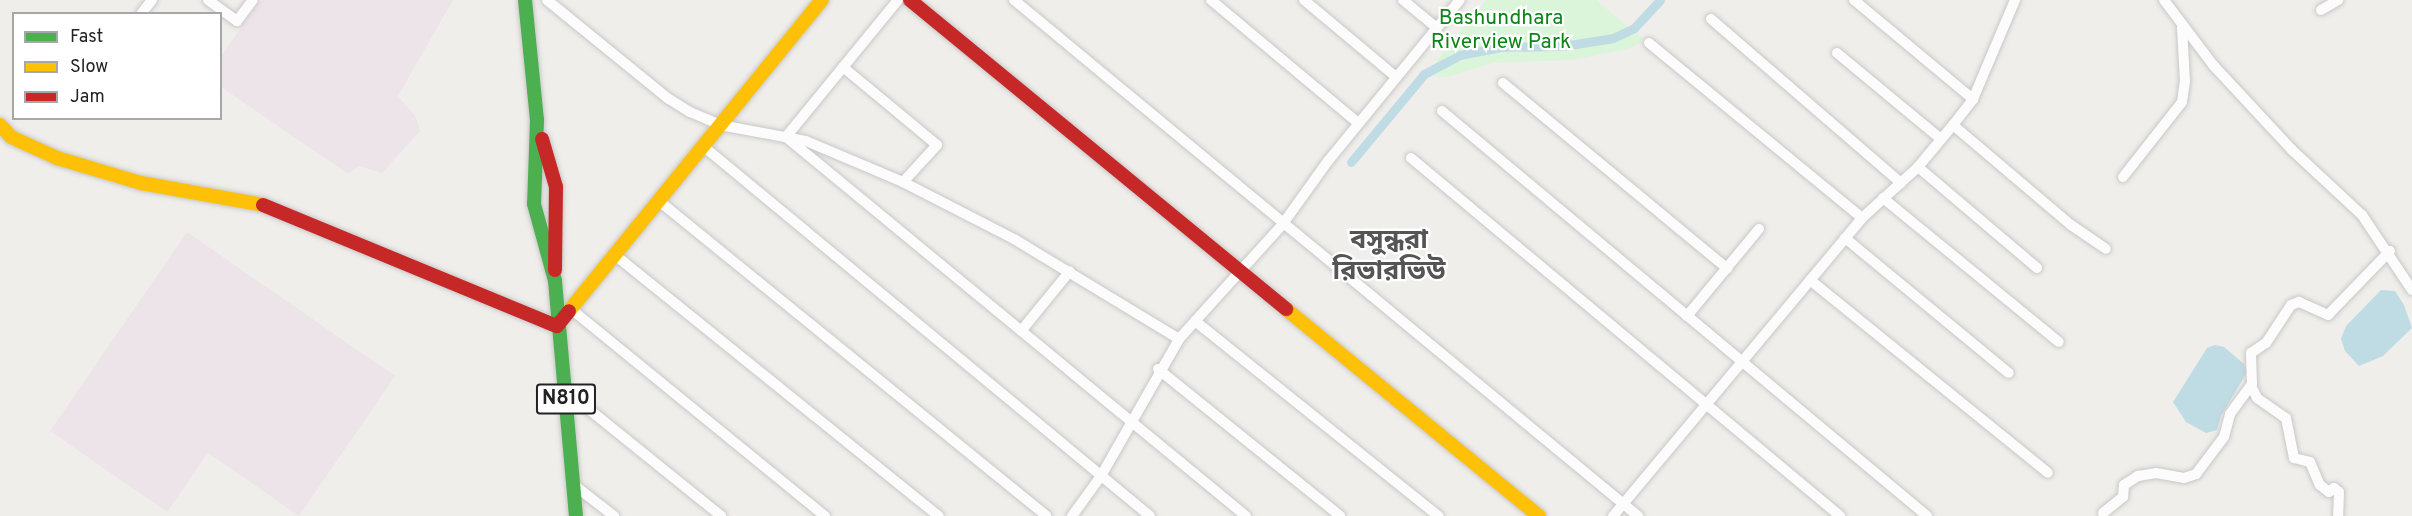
<!DOCTYPE html>
<html>
<head>
<meta charset="utf-8">
<style>
	body { margin:0 }
	#map { position:relative; width:2412px; height:516px; overflow:hidden; background:#f0eeeb; font-family:Overpass,"Noto Sans Bengali",sans-serif }
	div>[style] { position:absolute }
	.industrial>* { inset:0; background:#ede4e9 }
	.park>* { inset:0; background:#daf5da }
	.water>* { inset:0; background:#bfdbe3 }
	.canal>* { height:9px; margin:-4.5px; padding:0 4.5px; transform-origin:4.5px; border-radius:4.5px; background:#bfdbe3 }
	.roads { filter:drop-shadow(0 0 2px #c9c8c7) drop-shadow(0 0 2px #c9c8c7) }
	.street>* { height:10px; margin:-5px; padding:0 5px; transform-origin:5px; border-radius:5px; background:#fdfcfc }
	.fast>* { height:14px; margin:-7px; padding:0 7px; transform-origin:7px; border-radius:7px; background:#4caf50 }
	.slow>* { height:14px; margin:-7px; padding:0 7px; transform-origin:7px; border-radius:7px; background:#ffc107 }
	.jam>* { height:14px; margin:-7px; padding:0 7px; transform-origin:7px; border-radius:7px; background:#c62828 }
	span { translate:-50% -50%; white-space:nowrap; text-align:center; line-height:1.15; -webkit-text-stroke:4.5px #fff; paint-order:stroke }
	.shield-label span { padding:2px 4px; background:#fff; border:2px solid; border-radius:4px; -webkit-text-stroke-width:0 }
	.shield-label { font-size:20px; color:#222; font-weight:700 }
	.park-label { font-size:21px; color:#0c8416 }
	.district-label { font-size:27px; color:#555; font-weight:700 }
	.legend { position:absolute; left:12px; top:12px; width:210px; height:108px; box-sizing:border-box; background:#fff; border:2px solid #a7a7a7; margin:0; padding:8px 10px; list-style:none; font-size:18px; color:#222 }
	.legend li { display:flex; align-items:center; gap:12px; height:30px }
	.legend b { width:30px; border:2px solid #a7a7a7 }
</style>
</head>
<body>
<div id="map">
	<div class="industrial">
		<i style="clip-path:polygon(261px 0,453px 0,398px 96px,416px 117px,420px 131px,382px 173px,360px 166px,348px 174px,221px 87px,221px 56px)"></i>
		<i style="clip-path:polygon(187px 232px,395px 376px,299px 516px,208px 453px,167px 512px,50px 431px)"></i>
	</div>
	<div class="park">
		<i style="clip-path:polygon(1486px 0,1596px 0,1644px 40px,1631px 48px,1573px 60px,1494px 63px,1443px 78px,1435px 75px,1433px 69px,1437px 60px)"></i>
	</div>
	<div class="water">
		<i style="clip-path:polygon(2381px 290px,2395px 291px,2404px 305px,2412px 328px,2383px 356px,2359px 366px,2345px 351px,2341px 339px,2346px 326px)"></i>
		<i style="clip-path:polygon(2215px 345px,2224px 347px,2244px 364px,2247px 372px,2221px 416px,2217px 430px,2206px 433px,2186px 422px,2173px 402px,2207px 348px)"></i>
	</div>
	<div class="canal">
		<i style="left:1351px;top:162px;width:114px;rotate:-50.3deg"></i>
		<i style="left:1424px;top:74px;width:41px;rotate:-27.8deg"></i>
		<i style="left:1460px;top:55px;width:41px;rotate:-11.3deg"></i>
		<i style="left:1500px;top:47px;width:63px;rotate:-0.9deg"></i>
		<i style="left:1563px;top:46px;width:51px;rotate:-9.1deg"></i>
		<i style="left:1613px;top:38px;width:23px;rotate:-25deg"></i>
		<i style="left:1634px;top:28px;width:38px;rotate:-47deg"></i>
	</div>
	<div class="roads">
		<div class="street">
			<i style="left:208px;top:0;width:36px;rotate:36deg"></i>
			<i style="left:237px;top:21px;width:26px;rotate:-53deg"></i>
			<i style="left:547px;top:0;width:157px;rotate:39.1deg"></i>
			<i style="left:669px;top:99px;width:25px;rotate:32deg"></i>
			<i style="left:690px;top:112px;width:33px;rotate:23deg"></i>
			<i style="left:720px;top:125px;width:87px;rotate:10.5deg"></i>
			<i style="left:806px;top:141px;width:105px;rotate:22.9deg"></i>
			<i style="left:903px;top:182px;width:125px;rotate:27.2deg"></i>
			<i style="left:1014px;top:239px;width:193px;rotate:31.2deg"></i>
			<i style="left:898px;top:0;width:177px;rotate:129.3deg"></i>
			<i style="left:786px;top:137px;width:596px;rotate:39.49deg"></i>
			<i style="left:1014px;top:0;width:810px;rotate:39.59deg"></i>
			<i style="left:1211px;top:0;width:192px;rotate:39.9deg"></i>
			<i style="left:1304px;top:0;width:120px;rotate:39.9deg"></i>
			<i style="left:1403px;top:0;width:44px;rotate:39.5deg"></i>
			<i style="left:1854px;top:0;width:155px;rotate:39.8deg"></i>
			<i style="left:2164px;top:0;width:83px;rotate:52.9deg"></i>
			<i style="left:2214px;top:66px;width:115px;rotate:47.1deg"></i>
			<i style="left:2292px;top:150px;width:96px;rotate:42.9deg"></i>
			<i style="left:2362px;top:215px;width:90px;rotate:56.3deg"></i>
			<i style="left:2321px;top:10px;width:20px;rotate:-30deg"></i>
			<i style="left:141px;top:14px;width:18px;rotate:-52deg"></i>
			<i style="left:1711px;top:19px;width:251px;rotate:40.8deg"></i>
			<i style="left:1649px;top:43px;width:276px;rotate:39.4deg"></i>
			<i style="left:1837px;top:53px;width:135px;rotate:39.6deg"></i>
			<i style="left:843px;top:67px;width:122px;rotate:39.7deg"></i>
			<i style="left:937px;top:145px;width:50px;rotate:132.6deg"></i>
			<i style="left:1503px;top:83px;width:291px;rotate:39.6deg"></i>
			<i style="left:1442px;top:111px;width:632px;rotate:39.86deg"></i>
			<i style="left:1953px;top:125px;width:155px;rotate:40.3deg"></i>
			<i style="left:2071px;top:225px;width:42px;rotate:34.4deg"></i>
			<i style="left:703px;top:146px;width:580px;rotate:39.62deg"></i>
			<i style="left:1411px;top:158px;width:559px;rotate:39.84deg"></i>
			<i style="left:1918px;top:167px;width:156px;rotate:40.3deg"></i>
			<i style="left:2123px;top:177px;width:95px;rotate:-51.8deg"></i>
			<i style="left:2182px;top:102px;width:21px;rotate:-82deg"></i>
			<i style="left:2185px;top:81px;width:54px;rotate:-93.2deg"></i>
			<i style="left:1883px;top:198px;width:227px;rotate:39.3deg"></i>
			<i style="left:659px;top:201px;width:499px;rotate:39.1deg"></i>
			<i style="left:1845px;top:238px;width:212px;rotate:39.5deg"></i>
			<i style="left:615px;top:255px;width:416px;rotate:38.9deg"></i>
			<i style="left:1810px;top:280px;width:306px;rotate:39deg"></i>
			<i style="left:571px;top:309px;width:328px;rotate:39.2deg"></i>
			<i style="left:1687px;top:316px;width:113px;rotate:-50.4deg"></i>
			<i style="left:1195px;top:321px;width:312px;rotate:38.7deg"></i>
			<i style="left:1021px;top:331px;width:77px;rotate:-50.8deg"></i>
			<i style="left:1158px;top:369px;width:234px;rotate:38.9deg"></i>
			<i style="left:2251px;top:386px;width:13px;rotate:63deg"></i>
			<i style="left:2257px;top:398px;width:35px;rotate:35deg"></i>
			<i style="left:2286px;top:418px;width:41px;rotate:78.7deg"></i>
			<i style="left:2294px;top:458px;width:16px;rotate:14deg"></i>
			<i style="left:2310px;top:462px;width:25px;rotate:67deg"></i>
			<i style="left:2320px;top:485px;width:11px;rotate:38deg"></i>
			<i style="left:2329px;top:492px;width:6px;rotate:-39deg"></i>
			<i style="left:2334px;top:488px;width:6px;rotate:39deg"></i>
			<i style="left:2339px;top:492px;width:24px;rotate:92deg"></i>
			<i style="left:565px;top:390px;width:201px;rotate:38.9deg"></i>
			<i style="left:574px;top:485px;width:51px;rotate:37.8deg"></i>
			<i style="left:2103px;top:513px;width:26px;rotate:-39deg"></i>
			<i style="left:2123px;top:497px;width:12px;rotate:-85deg"></i>
			<i style="left:2124px;top:485px;width:17px;rotate:-33deg"></i>
			<i style="left:2138px;top:476px;width:18px;rotate:-9deg"></i>
			<i style="left:2156px;top:473px;width:28px;rotate:10deg"></i>
			<i style="left:2184px;top:478px;width:13px;rotate:-18deg"></i>
			<i style="left:2196px;top:474px;width:46px;rotate:-52.9deg"></i>
			<i style="left:2224px;top:437px;width:24px;rotate:-75deg"></i>
			<i style="left:2230px;top:414px;width:37px;rotate:-54deg"></i>
			<i style="left:2252px;top:384px;width:31px;rotate:-92deg"></i>
			<i style="left:2251px;top:353px;width:18px;rotate:-34deg"></i>
			<i style="left:2266px;top:343px;width:45px;rotate:-56.7deg"></i>
			<i style="left:2291px;top:305px;width:9px;rotate:-21deg"></i>
			<i style="left:2299px;top:302px;width:32px;rotate:24deg"></i>
			<i style="left:2328px;top:315px;width:89px;rotate:-45.9deg"></i>
			<i style="left:1072px;top:516px;width:49px;rotate:-54.1deg"></i>
			<i style="left:1101px;top:476px;width:158px;rotate:-60.3deg"></i>
			<i style="left:1179px;top:339px;width:154px;rotate:-47.9deg"></i>
			<i style="left:1282px;top:225px;width:79px;rotate:-54.3deg"></i>
			<i style="left:1328px;top:161px;width:208px;rotate:-50.7deg"></i>
			<i style="left:1613px;top:516px;width:388px;rotate:-50.1deg"></i>
			<i style="left:1862px;top:218px;width:76px;rotate:-42.3deg"></i>
			<i style="left:1918px;top:167px;width:55px;rotate:-50.2deg"></i>
			<i style="left:1953px;top:125px;width:33px;rotate:-52deg"></i>
			<i style="left:1973px;top:99px;width:108px;rotate:-67deg"></i>
		</div>
		<div class="fast">
			<i style="left:525px;top:0;width:121px;rotate:84.3deg"></i>
			<i style="left:537px;top:120px;width:84px;rotate:92deg"></i>
			<i style="left:534px;top:204px;width:80px;rotate:74.7deg"></i>
			<i style="left:555px;top:281px;width:236px;rotate:84.9deg"></i>
		</div>
		<div class="slow">
			<i style="left:0;top:125px;width:16px;rotate:47deg"></i>
			<i style="left:11px;top:137px;width:51px;rotate:24.5deg"></i>
			<i style="left:57px;top:158px;width:88px;rotate:16.6deg"></i>
			<i style="left:141px;top:183px;width:124px;rotate:10.2deg"></i>
			<i style="left:1286px;top:309px;width:327px;rotate:39.3deg"></i>
			<i style="left:569px;top:311px;width:401px;rotate:-50.9deg"></i>
		</div>
		<div class="jam">
			<i style="left:910px;top:0;width:487px;rotate:39.4deg"></i>
			<i style="left:542px;top:139px;width:50px;rotate:73.7deg"></i>
			<i style="left:556px;top:187px;width:83px;rotate:90.7deg"></i>
			<i style="left:263px;top:205px;width:318px;rotate:22.4deg"></i>
			<i style="left:557px;top:326px;width:19px;rotate:-51deg"></i>
		</div>
	</div>
	<div class="shield-label">
		<span style="left:566px;top:399px">N810</span>
	</div>
	<div class="park-label">
		<span style="left:1501px;top:31px">Bashundhara<br>Riverview Park</span>
	</div>
	<div class="district-label">
		<span style="left:1389px;top:257px">বসুন্ধরা<br>রিভারভিউ</span>
	</div>
	<ul class="legend">
	<li><b style="height:8px;background:#4caf50"></b>Fast</li>
	<li><b style="height:8px;background:#ffc107"></b>Slow</li>
	<li><b style="height:8px;background:#c62828"></b>Jam</li>
	</ul>
</div>
</body>
</html>
